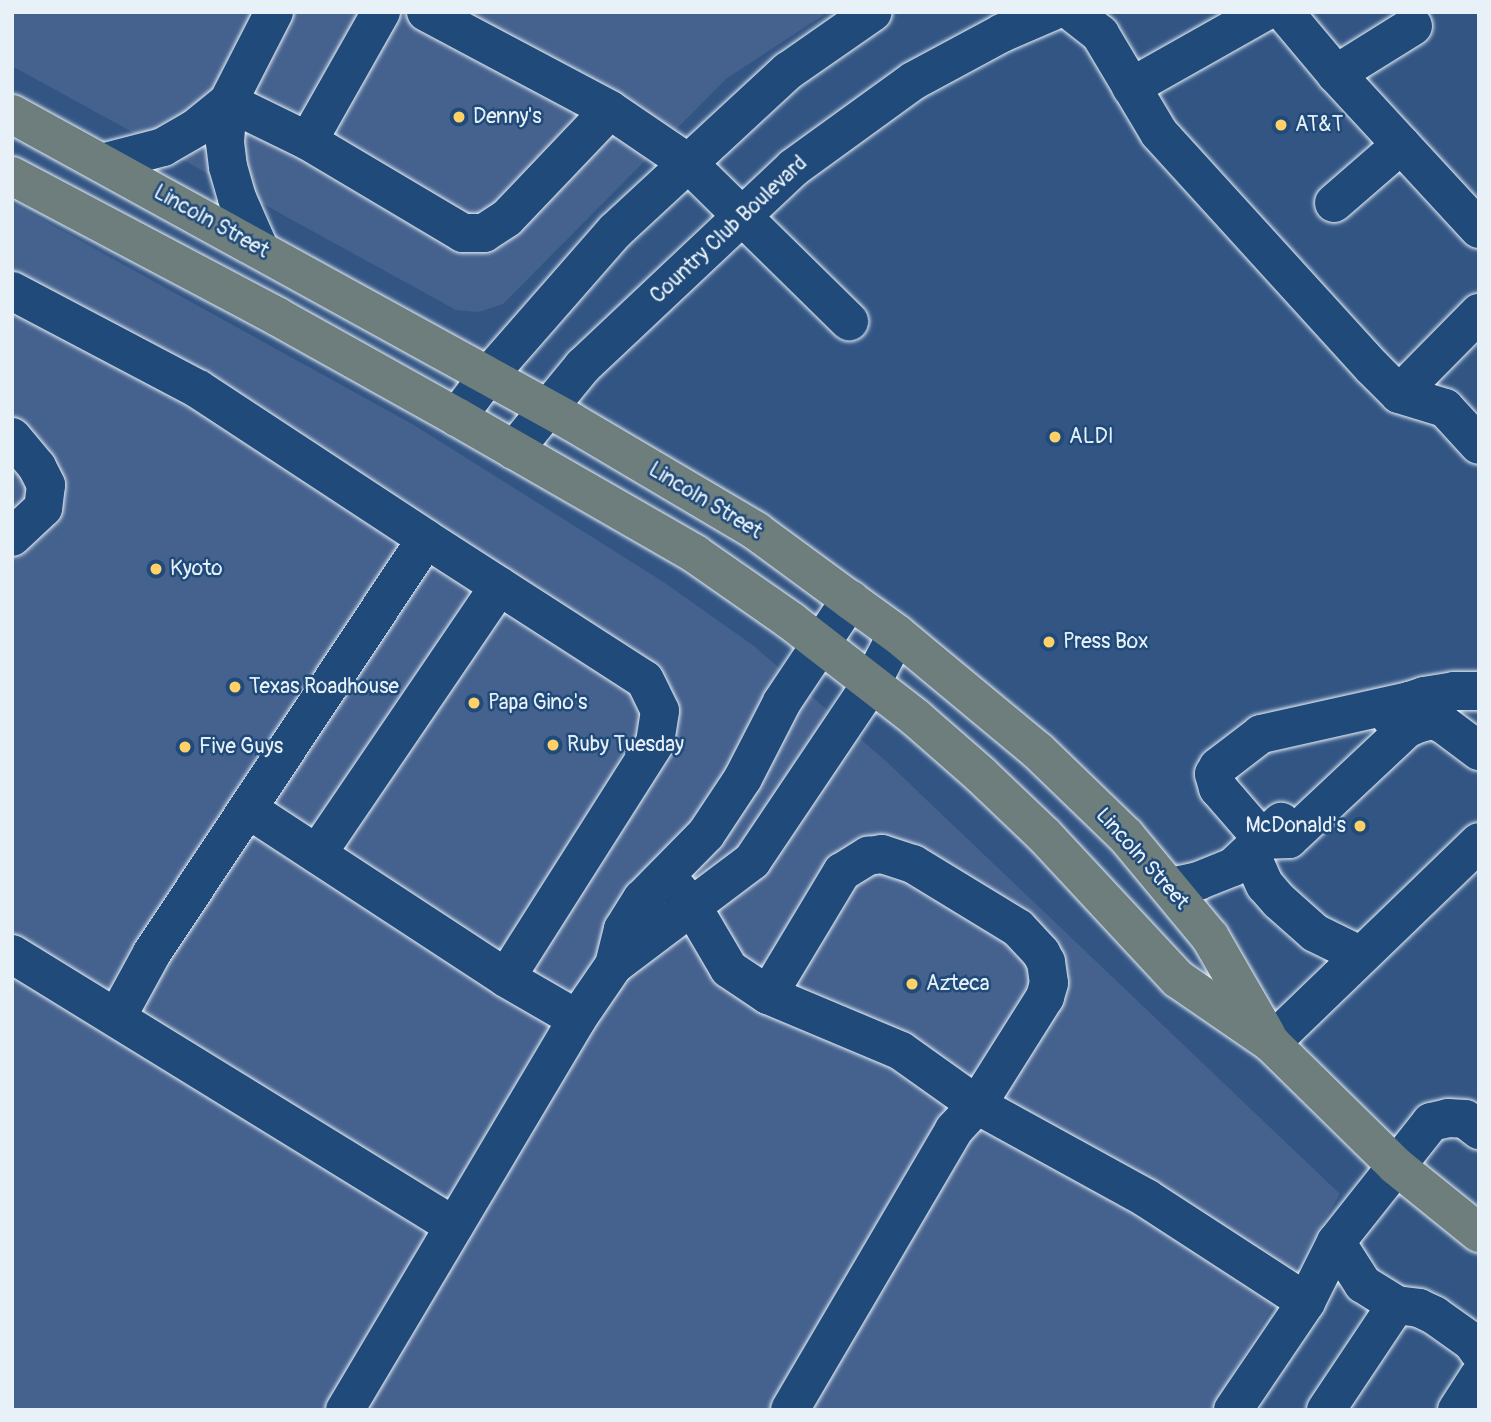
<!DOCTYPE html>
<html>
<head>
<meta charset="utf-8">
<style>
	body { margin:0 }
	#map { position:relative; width:1491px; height:1422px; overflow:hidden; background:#335584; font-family:Pangolin,sans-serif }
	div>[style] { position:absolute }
	.built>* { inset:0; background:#45618e }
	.roads { filter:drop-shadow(0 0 2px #e8f1f8) drop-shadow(0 0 2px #e8f1f8) }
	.minor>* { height:38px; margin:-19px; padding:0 19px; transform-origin:19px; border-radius:19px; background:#1f4a7a }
	.major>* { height:38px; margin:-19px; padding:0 19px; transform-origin:19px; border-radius:19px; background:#6d7e7c }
	.dots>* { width:19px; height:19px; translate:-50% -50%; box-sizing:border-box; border:4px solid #1f4a7a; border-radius:50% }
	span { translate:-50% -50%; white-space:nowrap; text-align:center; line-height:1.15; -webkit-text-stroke:5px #1f4a7a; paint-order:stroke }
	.poi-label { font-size:21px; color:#e8f1f8 }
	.left { translate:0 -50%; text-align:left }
	.right { translate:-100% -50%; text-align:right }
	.street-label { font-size:21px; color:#e8f1f8 }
	.frame { position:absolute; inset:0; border:14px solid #e8f1f8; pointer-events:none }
</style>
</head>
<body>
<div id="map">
	<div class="built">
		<i style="clip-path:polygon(12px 12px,828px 12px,726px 79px,503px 304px,479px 312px,456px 310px,12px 66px)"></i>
		<i style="clip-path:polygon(12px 203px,414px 425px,662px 581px,754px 646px,888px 763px,1340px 1194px,1211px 1410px,12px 1410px)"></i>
	</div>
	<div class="roads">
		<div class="minor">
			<i style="left:381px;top:12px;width:148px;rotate:119.5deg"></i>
			<i style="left:308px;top:141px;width:180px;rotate:30.7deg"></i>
			<i style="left:463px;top:233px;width:21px"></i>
			<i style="left:484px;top:233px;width:27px;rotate:-33deg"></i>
			<i style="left:507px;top:218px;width:149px;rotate:-46.4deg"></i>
			<i style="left:426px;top:12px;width:208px;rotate:28deg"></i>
			<i style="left:610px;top:110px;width:94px;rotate:34.2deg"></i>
			<i style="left:688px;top:163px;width:226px;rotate:44.5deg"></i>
			<i style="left:1072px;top:12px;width:36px;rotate:38deg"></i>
			<i style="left:1100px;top:34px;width:115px;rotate:59.2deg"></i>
			<i style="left:1159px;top:133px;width:316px;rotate:47.7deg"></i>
			<i style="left:1372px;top:367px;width:38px;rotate:45deg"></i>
			<i style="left:1399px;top:394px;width:48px;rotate:16.9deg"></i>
			<i style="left:1445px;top:408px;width:50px;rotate:47.4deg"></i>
			<i style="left:1284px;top:12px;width:81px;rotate:50deg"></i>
			<i style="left:1413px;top:26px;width:91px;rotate:148.1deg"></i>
			<i style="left:1336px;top:74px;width:211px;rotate:47.3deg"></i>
			<i style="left:1131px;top:87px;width:153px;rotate:-29.4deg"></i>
			<i style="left:228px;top:102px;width:89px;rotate:26deg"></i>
			<i style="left:102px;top:163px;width:63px;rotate:-14.7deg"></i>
			<i style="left:163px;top:147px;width:39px;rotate:-30deg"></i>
			<i style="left:197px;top:127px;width:40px;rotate:-39deg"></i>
			<i style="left:1334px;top:203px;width:89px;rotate:-40.9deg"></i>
			<i style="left:259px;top:248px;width:55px;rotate:-113.7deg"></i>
			<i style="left:237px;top:198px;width:32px;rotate:-106deg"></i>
			<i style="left:228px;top:167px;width:25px;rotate:-97deg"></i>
			<i style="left:225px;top:142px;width:40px;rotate:-85.7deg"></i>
			<i style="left:228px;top:102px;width:101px;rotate:-62.9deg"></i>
			<i style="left:12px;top:291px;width:210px;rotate:27.8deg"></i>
			<i style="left:198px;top:389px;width:273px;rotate:33.3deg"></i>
			<i style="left:1399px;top:394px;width:114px;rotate:-45.4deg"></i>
			<i style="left:457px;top:417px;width:51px;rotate:-52.9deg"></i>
			<i style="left:488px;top:376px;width:193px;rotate:-48.8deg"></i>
			<i style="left:615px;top:231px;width:236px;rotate:-42.8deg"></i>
			<i style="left:788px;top:71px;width:103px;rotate:-34.8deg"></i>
			<i style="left:12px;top:437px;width:39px;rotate:50deg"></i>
			<i style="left:37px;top:467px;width:20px;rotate:63deg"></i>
			<i style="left:46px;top:485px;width:23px;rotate:97deg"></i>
			<i style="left:43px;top:508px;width:42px;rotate:136.9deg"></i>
			<i style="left:514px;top:450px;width:109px;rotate:-50.6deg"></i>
			<i style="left:583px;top:366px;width:289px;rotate:-43.3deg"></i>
			<i style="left:793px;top:168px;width:148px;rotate:-35.9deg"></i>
			<i style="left:913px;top:81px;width:101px;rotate:-28.3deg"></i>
			<i style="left:1002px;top:33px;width:53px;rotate:-23.2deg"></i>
			<i style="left:1409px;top:701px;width:152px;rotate:167.4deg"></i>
			<i style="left:1261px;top:734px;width:54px;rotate:142.5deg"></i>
			<i style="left:1218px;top:767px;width:8px;rotate:120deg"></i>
			<i style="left:1214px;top:774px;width:15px;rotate:74deg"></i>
			<i style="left:1218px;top:788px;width:69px;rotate:49.1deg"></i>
			<i style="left:1263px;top:840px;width:26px;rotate:-2deg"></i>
			<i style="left:1289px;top:839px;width:161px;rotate:-43.2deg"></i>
			<i style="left:1406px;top:729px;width:12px;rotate:-24deg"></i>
			<i style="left:1417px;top:724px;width:16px;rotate:-15deg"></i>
			<i style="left:1432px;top:720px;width:12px;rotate:20deg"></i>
			<i style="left:1443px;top:724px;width:45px;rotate:36.9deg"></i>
			<i style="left:1391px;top:718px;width:25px;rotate:-43deg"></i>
			<i style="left:1409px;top:701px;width:16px;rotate:-18deg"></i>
			<i style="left:1424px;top:696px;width:30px;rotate:-9deg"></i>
			<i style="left:1454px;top:691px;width:25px"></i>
			<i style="left:248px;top:809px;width:308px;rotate:33.2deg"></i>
			<i style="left:1250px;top:852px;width:36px;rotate:66deg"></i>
			<i style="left:1265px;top:885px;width:21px;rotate:49deg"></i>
			<i style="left:1279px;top:901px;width:48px;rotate:41.6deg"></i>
			<i style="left:1315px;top:933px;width:50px;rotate:26.1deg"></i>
			<i style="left:317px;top:854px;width:324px;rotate:-55.8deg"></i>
			<i style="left:666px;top:876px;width:40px;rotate:49deg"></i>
			<i style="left:692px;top:906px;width:73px;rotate:59.6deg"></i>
			<i style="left:729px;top:969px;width:47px;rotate:33.7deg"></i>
			<i style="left:768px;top:995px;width:144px;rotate:22.8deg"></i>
			<i style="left:901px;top:1051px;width:93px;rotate:35.4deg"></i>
			<i style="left:977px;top:1105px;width:193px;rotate:28.8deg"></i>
			<i style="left:1146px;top:1198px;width:191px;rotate:33deg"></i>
			<i style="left:1306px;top:1302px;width:67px;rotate:-63.4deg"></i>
			<i style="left:1336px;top:1242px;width:153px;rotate:-51.6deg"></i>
			<i style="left:1431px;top:1122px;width:17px;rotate:-13deg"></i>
			<i style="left:1448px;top:1118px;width:17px;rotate:3deg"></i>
			<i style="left:1465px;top:1119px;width:18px;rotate:38deg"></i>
			<i style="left:1170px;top:887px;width:29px;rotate:-12deg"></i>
			<i style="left:1198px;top:881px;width:38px;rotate:-22deg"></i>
			<i style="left:1233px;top:867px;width:66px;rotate:-43.2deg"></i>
			<i style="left:12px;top:954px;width:519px;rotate:31.61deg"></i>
			<i style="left:614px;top:965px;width:37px;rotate:-76deg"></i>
			<i style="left:623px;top:929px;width:36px;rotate:-58deg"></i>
			<i style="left:642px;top:899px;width:91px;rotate:-45.4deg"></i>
			<i style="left:706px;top:834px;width:67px;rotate:-56.5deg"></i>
			<i style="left:743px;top:778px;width:85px;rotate:-62.8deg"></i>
			<i style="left:782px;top:702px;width:123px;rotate:-56.3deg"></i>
			<i style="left:768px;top:995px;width:144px;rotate:-59deg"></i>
			<i style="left:842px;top:872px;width:31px;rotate:-32deg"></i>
			<i style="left:868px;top:856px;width:14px;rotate:-8deg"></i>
			<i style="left:882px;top:854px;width:33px;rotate:18deg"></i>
			<i style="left:913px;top:864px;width:123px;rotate:31.4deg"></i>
			<i style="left:1018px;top:928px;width:34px;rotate:47deg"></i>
			<i style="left:1041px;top:953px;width:10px;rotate:61deg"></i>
			<i style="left:1046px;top:962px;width:21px;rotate:82deg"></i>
			<i style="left:1049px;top:983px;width:15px;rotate:106deg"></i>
			<i style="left:1045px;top:997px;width:128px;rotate:122.2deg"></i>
			<i style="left:977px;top:1105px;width:34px;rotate:133deg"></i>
			<i style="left:954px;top:1130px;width:324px;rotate:120.4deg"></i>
			<i style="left:117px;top:1017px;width:73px;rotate:-61.3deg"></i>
			<i style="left:152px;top:953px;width:496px;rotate:-56.5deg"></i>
			<i style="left:426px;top:539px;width:260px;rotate:32.8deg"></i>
			<i style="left:645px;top:680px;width:34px;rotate:64deg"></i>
			<i style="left:660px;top:711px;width:32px;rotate:99deg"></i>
			<i style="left:655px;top:743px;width:278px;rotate:122.4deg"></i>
			<i style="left:506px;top:978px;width:82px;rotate:30deg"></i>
			<i style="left:1271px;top:1043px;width:289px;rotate:-44deg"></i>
			<i style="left:1336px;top:1242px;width:50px;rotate:57.3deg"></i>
			<i style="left:1363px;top:1284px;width:39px;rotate:32deg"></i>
			<i style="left:1396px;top:1305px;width:23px;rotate:7deg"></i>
			<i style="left:1419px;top:1308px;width:17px;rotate:25deg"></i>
			<i style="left:1434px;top:1315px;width:47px;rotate:35.4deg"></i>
			<i style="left:1472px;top:1342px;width:12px;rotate:55deg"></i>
			<i style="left:345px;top:1410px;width:455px;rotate:-59.3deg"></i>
			<i style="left:577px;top:1019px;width:65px;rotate:-55.6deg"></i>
			<i style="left:614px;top:965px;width:173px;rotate:-37deg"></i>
			<i style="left:752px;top:861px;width:213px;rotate:-56.1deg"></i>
			<i style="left:871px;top:684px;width:56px;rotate:-62.5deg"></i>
			<i style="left:1233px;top:1410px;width:130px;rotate:-55.9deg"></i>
			<i style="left:1326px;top:1410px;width:126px;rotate:-56.3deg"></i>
			<i style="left:1457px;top:1410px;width:40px;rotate:-57.1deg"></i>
		</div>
		<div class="major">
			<i style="left:12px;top:114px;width:639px;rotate:28.81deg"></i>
			<i style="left:572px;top:422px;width:214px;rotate:30.6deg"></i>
			<i style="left:756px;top:531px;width:117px;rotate:36.3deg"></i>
			<i style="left:850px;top:600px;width:58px;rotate:35.9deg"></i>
			<i style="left:897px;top:634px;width:183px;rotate:39.7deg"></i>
			<i style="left:1038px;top:751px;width:122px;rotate:44deg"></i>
			<i style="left:1126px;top:836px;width:131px;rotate:50.3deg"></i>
			<i style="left:1210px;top:937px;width:112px;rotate:60deg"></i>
			<i style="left:12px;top:176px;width:301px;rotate:27.9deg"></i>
			<i style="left:278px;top:317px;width:205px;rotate:29.2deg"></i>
			<i style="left:457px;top:417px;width:275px;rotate:29.9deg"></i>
			<i style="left:695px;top:554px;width:117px;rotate:34.9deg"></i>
			<i style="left:791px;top:621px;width:158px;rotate:37.8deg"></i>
			<i style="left:916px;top:718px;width:86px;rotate:41.2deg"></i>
			<i style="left:981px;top:775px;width:88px;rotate:43.6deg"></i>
			<i style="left:1045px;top:836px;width:195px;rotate:47.1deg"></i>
			<i style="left:1178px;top:979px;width:113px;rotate:34.5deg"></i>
			<i style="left:1271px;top:1043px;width:175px;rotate:44.5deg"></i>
			<i style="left:1396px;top:1166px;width:107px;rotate:38.9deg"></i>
		</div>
	</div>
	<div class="dots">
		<i style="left:459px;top:117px;background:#ffd166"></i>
		<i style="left:1281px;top:125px;background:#ffd166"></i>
		<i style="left:1055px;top:437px;background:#ffd166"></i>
		<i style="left:156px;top:569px;background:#ffd166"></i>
		<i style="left:1049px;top:642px;background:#ffd166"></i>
		<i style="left:235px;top:687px;background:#ffd166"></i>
		<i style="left:474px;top:703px;background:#ffd166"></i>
		<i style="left:553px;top:745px;background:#ffd166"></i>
		<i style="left:185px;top:747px;background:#ffd166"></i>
		<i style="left:1360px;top:826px;background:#ffd166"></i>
		<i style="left:912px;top:984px;background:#ffd166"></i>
	</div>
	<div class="poi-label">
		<span class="left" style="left:473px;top:117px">Denny's</span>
		<span class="left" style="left:1295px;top:125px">AT&amp;T</span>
		<span class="left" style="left:1069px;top:437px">ALDI</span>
		<span class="left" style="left:170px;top:569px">Kyoto</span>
		<span class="left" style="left:1063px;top:642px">Press Box</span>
		<span class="left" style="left:249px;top:687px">Texas Roadhouse</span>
		<span class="left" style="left:488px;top:703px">Papa Gino's</span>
		<span class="left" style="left:567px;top:745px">Ruby Tuesday</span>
		<span class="left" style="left:199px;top:747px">Five Guys</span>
		<span class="right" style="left:1346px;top:826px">McDonald's</span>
		<span class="left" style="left:926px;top:984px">Azteca</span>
	</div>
	<div class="street-label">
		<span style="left:211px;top:222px;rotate:29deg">Lincoln Street</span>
		<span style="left:729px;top:230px;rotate:-43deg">Country Club Boulevard</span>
		<span style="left:705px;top:501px;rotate:31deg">Lincoln Street</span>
		<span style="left:1142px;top:859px;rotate:48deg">Lincoln Street</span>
	</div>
	<div class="frame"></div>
</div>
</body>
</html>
